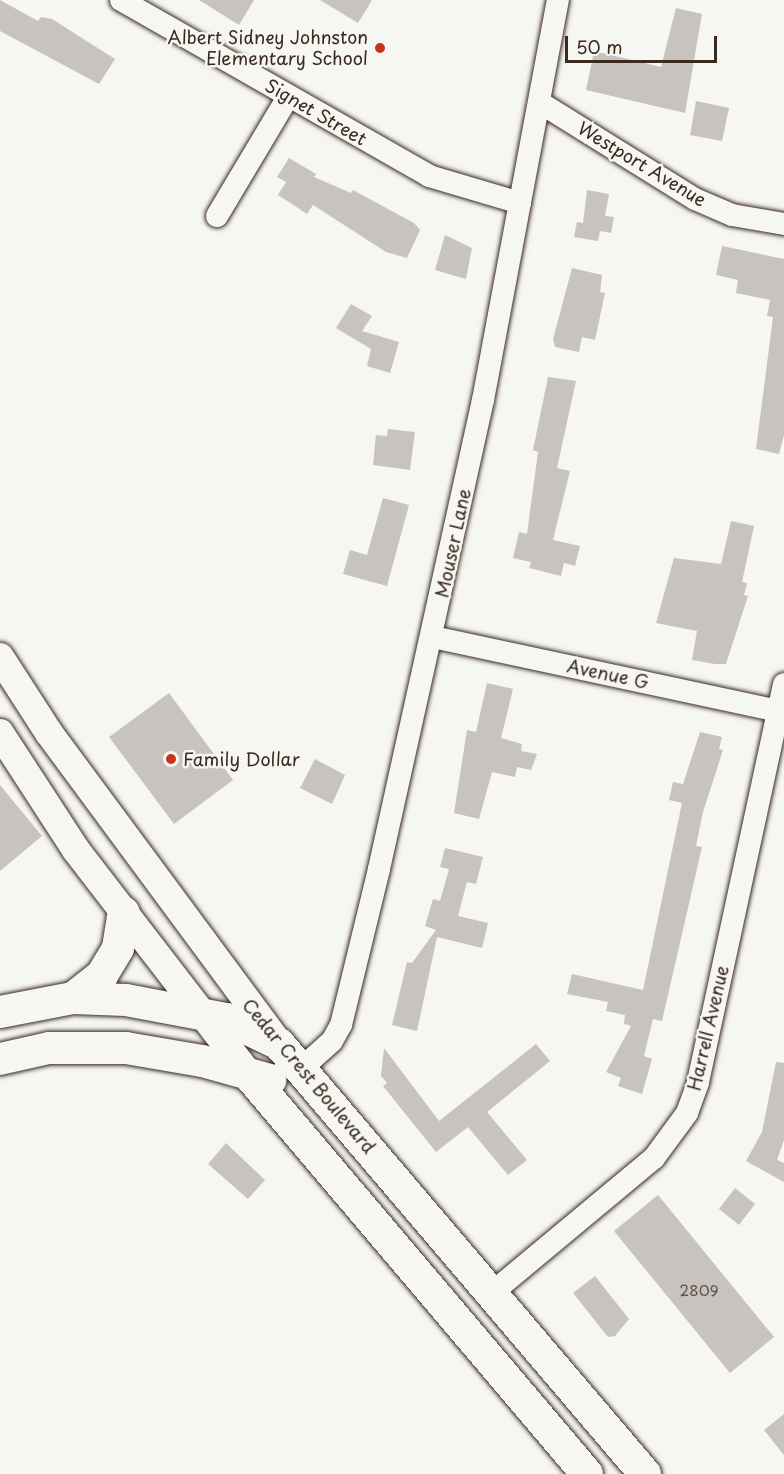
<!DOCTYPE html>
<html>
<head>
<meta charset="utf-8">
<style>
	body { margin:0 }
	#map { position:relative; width:784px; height:1474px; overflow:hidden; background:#f6f6f2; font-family:"Playpen Sans",sans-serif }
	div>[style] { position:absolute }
	.building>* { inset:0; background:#c8c3be }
	.roads { filter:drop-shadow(0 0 2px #3b2a1e) drop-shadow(0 0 2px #3b2a1e) }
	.minor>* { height:22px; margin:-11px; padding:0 11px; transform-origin:11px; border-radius:11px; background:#f6f6f2 }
	.tertiary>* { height:28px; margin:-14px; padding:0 14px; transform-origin:14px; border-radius:14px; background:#f6f6f2 }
	.secondary>* { height:32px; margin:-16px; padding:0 16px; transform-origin:16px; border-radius:16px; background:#f6f6f2 }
	.dots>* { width:16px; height:16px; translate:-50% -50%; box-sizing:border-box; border:3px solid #f6f6f2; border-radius:50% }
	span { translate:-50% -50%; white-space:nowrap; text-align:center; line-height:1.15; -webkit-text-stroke:5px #f6f6f2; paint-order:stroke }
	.number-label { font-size:15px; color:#5e5046 }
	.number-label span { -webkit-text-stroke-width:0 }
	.poi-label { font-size:18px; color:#3b2a1e }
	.right { translate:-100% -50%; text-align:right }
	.left { translate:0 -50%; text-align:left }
	.street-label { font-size:18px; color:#3b2a1e }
	.scale { position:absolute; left:565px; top:36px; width:152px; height:27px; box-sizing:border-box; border:3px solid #3b2a1e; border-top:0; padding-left:8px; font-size:18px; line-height:21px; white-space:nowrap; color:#3b2a1e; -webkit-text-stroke:4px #f6f6f2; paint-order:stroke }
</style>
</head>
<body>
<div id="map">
	<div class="building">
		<i style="clip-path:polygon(0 0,38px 21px,41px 17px,52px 19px,115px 59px,99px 84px,0 31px)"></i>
		<i style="clip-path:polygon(199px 0,254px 0,239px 25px)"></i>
		<i style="clip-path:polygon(320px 0,372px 0,358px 23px)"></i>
		<i style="clip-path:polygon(676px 8px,702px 14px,685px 113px,586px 90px,594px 51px,661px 67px)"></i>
		<i style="clip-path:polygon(696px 101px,729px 108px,722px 141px,690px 135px)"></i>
		<i style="clip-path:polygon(289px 158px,316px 174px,314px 177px,351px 193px,353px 190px,414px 223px,420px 230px,407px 258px,386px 252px,313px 205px,307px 214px,278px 195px,286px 182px,277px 177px)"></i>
		<i style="clip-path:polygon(587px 190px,609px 194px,605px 216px,614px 217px,611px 233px,600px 231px,598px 241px,574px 237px,577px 222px,583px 223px)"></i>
		<i style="clip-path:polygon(445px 235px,472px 248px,466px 279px,435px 270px)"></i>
		<i style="clip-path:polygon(722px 246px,784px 259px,784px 435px,779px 454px,756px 449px,773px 317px,767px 316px,770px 300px,736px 293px,738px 280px,716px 275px)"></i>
		<i style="clip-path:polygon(572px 268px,602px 275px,600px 292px,605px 293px,595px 340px,582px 337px,579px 352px,555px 347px,553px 339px)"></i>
		<i style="clip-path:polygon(351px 304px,372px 316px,362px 331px,399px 342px,390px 373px,367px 366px,371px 349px,336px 328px)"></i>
		<i style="clip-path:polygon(548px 377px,576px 381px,557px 468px,570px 471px,553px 540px,580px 546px,575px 566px,564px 563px,561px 576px,529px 568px,531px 562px,513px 558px,519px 532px,527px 534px,538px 452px,533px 450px)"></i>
		<i style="clip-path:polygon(388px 429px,415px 432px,410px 470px,373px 465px,376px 435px,387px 436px)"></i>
		<i style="clip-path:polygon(383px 498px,409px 505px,387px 586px,343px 574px,350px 550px,367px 555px)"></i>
		<i style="clip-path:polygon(731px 521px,754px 526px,742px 582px,747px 583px,744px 595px,748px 596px,726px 664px,715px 664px,692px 660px,697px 631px,656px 623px,674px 558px,721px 564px)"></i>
		<i style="clip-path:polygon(487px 683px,513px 689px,501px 738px,522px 744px,521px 751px,537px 754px,531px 770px,517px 767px,515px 777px,492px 772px,479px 819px,454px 813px,467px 730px,476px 732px)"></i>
		<i style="clip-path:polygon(169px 693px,233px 780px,174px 824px,109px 737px)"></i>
		<i style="clip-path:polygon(700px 732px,722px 737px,719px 749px,723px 750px,703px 812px,696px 846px,702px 847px,662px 1021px,653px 1019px,644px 1056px,652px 1059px,642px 1094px,618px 1086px,621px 1078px,606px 1072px,631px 1026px,624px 1024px,625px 1015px,606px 1011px,608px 1002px,567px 994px,572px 974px,643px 990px,682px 803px,669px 800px,673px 782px,683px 784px)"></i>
		<i style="clip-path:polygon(315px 759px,345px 775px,332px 804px,300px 788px)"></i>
		<i style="clip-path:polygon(0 785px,42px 836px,0 871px)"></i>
		<i style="clip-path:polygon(445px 848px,483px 857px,476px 884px,467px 882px,458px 916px,488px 923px,482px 948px,437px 937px,417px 1031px,392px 1025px,407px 962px,412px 963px,436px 930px,425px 926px,433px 899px,440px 901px,449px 869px,440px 867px)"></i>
		<i style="clip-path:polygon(536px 1044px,550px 1061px,487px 1112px,527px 1160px,508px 1175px,468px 1127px,436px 1152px,383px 1086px,387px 1083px,381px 1076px,384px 1048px,439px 1121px)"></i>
		<i style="clip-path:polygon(776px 1062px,784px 1063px,784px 1140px,777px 1160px,784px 1163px,784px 1182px,746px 1161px,762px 1132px)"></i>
		<i style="clip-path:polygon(226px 1143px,265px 1180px,248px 1199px,208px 1164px)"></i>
		<i style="clip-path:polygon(735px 1188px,755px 1204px,739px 1225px,719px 1209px)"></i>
		<i style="clip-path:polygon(658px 1195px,774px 1337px,730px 1373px,614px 1231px)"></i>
		<i style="clip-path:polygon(595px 1276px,629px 1319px,615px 1336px,608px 1337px,573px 1293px)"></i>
		<i style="clip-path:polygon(784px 1414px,784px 1455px,764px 1430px)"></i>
	</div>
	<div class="roads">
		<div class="minor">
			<i style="left:121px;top:0;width:355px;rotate:29.7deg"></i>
			<i style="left:429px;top:176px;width:95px;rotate:16.5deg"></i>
			<i style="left:539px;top:102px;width:184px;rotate:31.9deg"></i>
			<i style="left:695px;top:199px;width:40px;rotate:23.4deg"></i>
			<i style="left:732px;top:215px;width:53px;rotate:9.8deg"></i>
			<i style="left:217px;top:216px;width:139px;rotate:-59.2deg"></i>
			<i style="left:433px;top:637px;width:359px;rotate:12.1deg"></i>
			<i style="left:302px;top:1068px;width:40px;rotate:-42deg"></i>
			<i style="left:332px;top:1041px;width:18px;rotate:-61deg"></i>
			<i style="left:341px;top:1025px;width:161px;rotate:-76.3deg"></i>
			<i style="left:379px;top:869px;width:480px;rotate:-77.5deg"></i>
			<i style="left:483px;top:400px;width:407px;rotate:-79.4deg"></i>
			<i style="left:493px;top:1292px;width:209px;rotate:-39.8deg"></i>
			<i style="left:654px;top:1158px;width:56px;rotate:-53.7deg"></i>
			<i style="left:687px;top:1113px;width:33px;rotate:-70deg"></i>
			<i style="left:698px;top:1082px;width:407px;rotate:-77.8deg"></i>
		</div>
		<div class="tertiary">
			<i style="left:0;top:657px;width:90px;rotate:57.2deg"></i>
			<i style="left:49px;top:733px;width:387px;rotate:53.5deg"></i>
			<i style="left:0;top:733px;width:140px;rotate:57deg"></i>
			<i style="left:76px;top:850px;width:284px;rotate:52.4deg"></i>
		</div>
		<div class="secondary">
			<i style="left:73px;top:998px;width:37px;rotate:-38deg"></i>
			<i style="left:102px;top:975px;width:31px;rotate:-59deg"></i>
			<i style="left:118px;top:948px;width:36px;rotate:-81deg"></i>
			<i style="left:0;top:1012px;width:74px;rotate:-10.9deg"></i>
			<i style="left:73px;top:998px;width:53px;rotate:2.2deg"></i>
			<i style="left:126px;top:1000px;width:103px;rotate:10.7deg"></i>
			<i style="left:227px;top:1019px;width:58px;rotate:25.7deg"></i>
			<i style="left:279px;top:1044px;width:565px;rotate:49.6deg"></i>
			<i style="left:0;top:1059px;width:50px;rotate:-12.7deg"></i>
			<i style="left:49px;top:1048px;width:77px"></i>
			<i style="left:126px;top:1048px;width:77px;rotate:9.7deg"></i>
			<i style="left:202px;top:1061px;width:71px;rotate:15.6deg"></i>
			<i style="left:249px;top:1075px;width:523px;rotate:49.73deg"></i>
		</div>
	</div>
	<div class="dots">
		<i style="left:380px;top:48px;background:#c8321e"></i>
		<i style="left:171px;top:759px;background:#c8321e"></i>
	</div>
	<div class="number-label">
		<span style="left:699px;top:1290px">2809</span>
	</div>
	<div class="poi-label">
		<span class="right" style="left:368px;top:48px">Albert Sidney Johnston<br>Elementary School</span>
		<span class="left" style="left:183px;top:759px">Family Dollar</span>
	</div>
	<div class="street-label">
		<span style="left:316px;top:112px;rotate:30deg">Signet Street</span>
		<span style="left:642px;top:164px;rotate:31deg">Westport Avenue</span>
		<span style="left:453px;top:543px;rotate:-78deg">Mouser Lane</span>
		<span style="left:608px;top:674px;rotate:12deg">Avenue G</span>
		<span style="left:708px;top:1028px;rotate:-77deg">Harrell Avenue</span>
		<span style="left:309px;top:1076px;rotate:50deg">Cedar Crest Boulevard</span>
	</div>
	<div class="scale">50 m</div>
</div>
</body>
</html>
